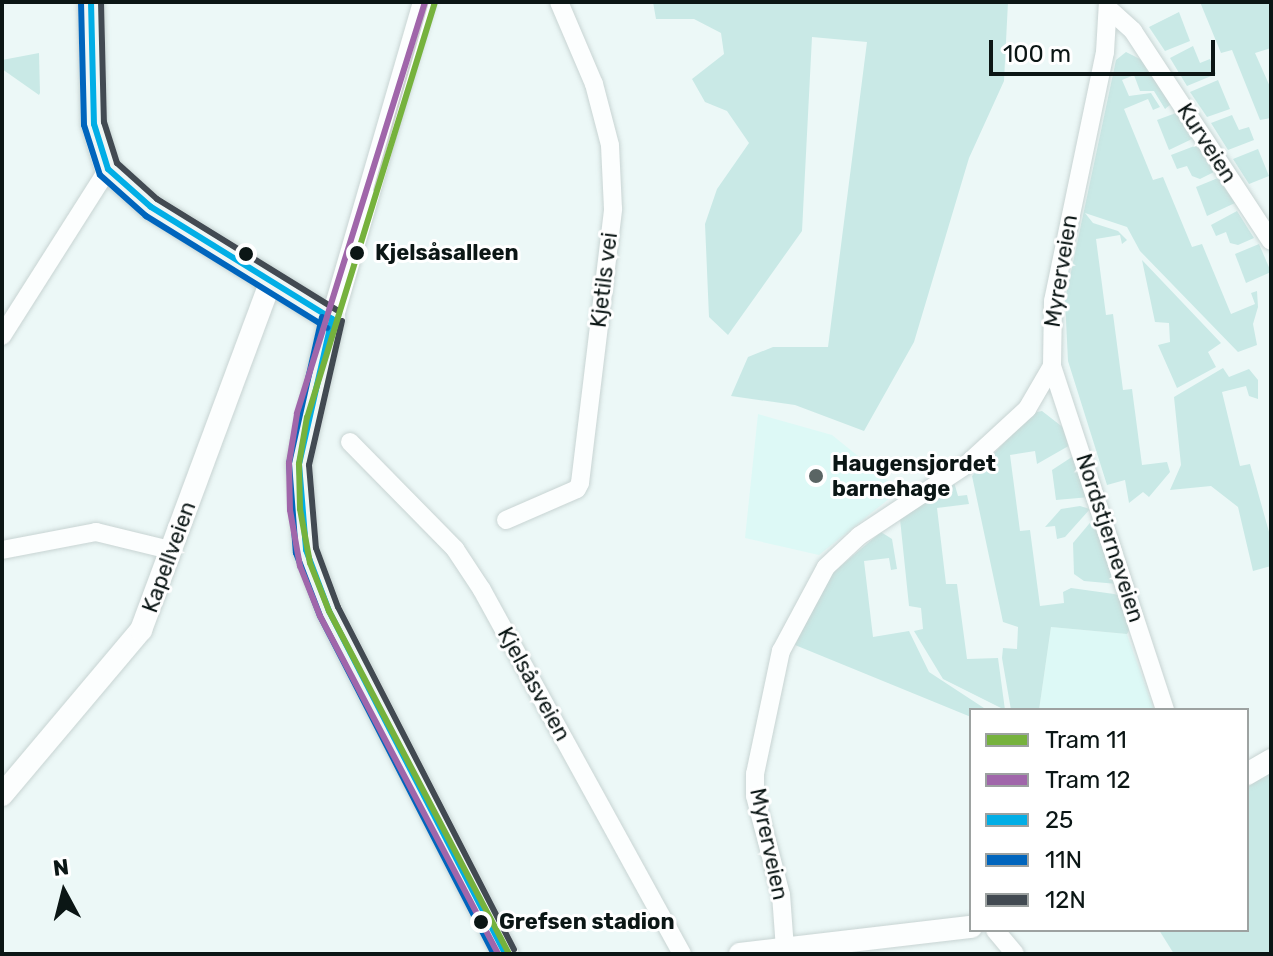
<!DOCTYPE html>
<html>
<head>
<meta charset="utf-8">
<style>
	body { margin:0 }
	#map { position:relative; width:1273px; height:956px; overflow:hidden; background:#ecf8f7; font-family:Rubik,sans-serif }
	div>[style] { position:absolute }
	.built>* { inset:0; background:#ddf9f6 }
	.green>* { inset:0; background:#c9e9e6 }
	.roads { filter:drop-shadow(0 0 2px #c8d4d3) drop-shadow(0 0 2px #c8d4d3) }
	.minor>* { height:18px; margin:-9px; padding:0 9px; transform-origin:9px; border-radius:9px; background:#fcfefe }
	.tertiary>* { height:22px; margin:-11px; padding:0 11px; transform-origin:11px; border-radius:11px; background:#fcfefe }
	.secondary>* { height:26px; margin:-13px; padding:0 13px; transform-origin:13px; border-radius:13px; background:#eff6f5 }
	.tram>* { height:2px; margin:-1px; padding:0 1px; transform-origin:1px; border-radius:1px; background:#cdd1d0 }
	.bus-1>* { height:6px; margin:-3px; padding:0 3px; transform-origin:3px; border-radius:3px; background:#01aee6 }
	.bus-2>* { height:6px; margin:-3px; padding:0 3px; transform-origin:3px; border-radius:3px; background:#0065bd }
	.bus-3>* { height:6px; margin:-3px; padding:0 3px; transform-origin:3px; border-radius:3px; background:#424a52 }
	.tram-1>* { height:6px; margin:-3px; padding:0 3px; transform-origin:3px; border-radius:3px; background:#76b23d }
	.tram-2>* { height:6px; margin:-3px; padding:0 3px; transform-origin:3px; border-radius:3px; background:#a066aa }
	.dots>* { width:22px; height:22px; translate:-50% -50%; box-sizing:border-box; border:4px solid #fff; border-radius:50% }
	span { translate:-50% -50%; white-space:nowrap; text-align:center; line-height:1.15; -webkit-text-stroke:6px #fff; paint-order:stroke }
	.street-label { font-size:22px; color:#0b1615 }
	.stop-label { font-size:22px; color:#0b1615; font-weight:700 }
	.left { translate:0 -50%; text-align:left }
	.poi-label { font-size:22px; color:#0b1615; font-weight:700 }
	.frame { position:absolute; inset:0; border:4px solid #0b1615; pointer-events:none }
	.legend { position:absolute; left:969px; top:708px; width:280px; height:224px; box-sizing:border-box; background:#fff; border:2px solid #9da2a1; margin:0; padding:10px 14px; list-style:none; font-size:24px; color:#0b1615 }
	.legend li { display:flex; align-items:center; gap:16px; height:40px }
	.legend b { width:40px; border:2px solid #9da2a1 }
	.north { position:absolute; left:24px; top:852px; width:80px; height:80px; -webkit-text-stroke:6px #fff; paint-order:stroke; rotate:353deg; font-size:22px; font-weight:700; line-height:32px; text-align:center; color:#0b1615 }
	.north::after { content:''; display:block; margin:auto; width:28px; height:36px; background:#0b1615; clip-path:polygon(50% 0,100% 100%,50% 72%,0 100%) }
	.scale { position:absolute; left:989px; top:40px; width:226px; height:36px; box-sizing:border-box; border:4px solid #0b1615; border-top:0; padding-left:10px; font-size:24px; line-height:28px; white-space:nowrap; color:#0b1615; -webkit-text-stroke:6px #fff; paint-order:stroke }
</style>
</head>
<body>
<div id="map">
	<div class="built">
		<i style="clip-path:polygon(758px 414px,832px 435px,895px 486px,895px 494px,819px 555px,745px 538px)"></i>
		<i style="clip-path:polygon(1051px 627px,1127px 634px,1154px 710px,1039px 710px)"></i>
	</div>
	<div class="green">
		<i style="clip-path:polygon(653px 2px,1008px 2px,1004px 81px,969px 158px,914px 342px,864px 431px,795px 405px,731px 396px,748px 357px,773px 347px,828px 347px,867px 42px,812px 37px,802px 231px,728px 335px,709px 317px,705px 224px,717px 189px,749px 143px,727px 111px,705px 102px,692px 79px,724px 54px,721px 33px,694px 19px,656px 19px)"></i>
		<i style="clip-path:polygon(1200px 2px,1271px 2px,1271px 48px,1255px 53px,1271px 89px,1271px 118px,1260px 120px,1232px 50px,1221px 53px)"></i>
		<i style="clip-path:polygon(1179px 12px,1190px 41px,1165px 51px,1149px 27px)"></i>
		<i style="clip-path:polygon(1193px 46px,1200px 63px,1210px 59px,1216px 74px,1187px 86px,1170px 58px)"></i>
		<i style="clip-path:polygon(1126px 52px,1142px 60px,1171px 104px,1165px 109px,1154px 91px,1140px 91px,1134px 75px,1122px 80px,1129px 96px,1151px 93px,1160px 107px,1153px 110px,1148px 99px,1124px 109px,1153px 180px,1163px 177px,1192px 247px,1202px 244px,1231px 314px,1255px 304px,1251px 293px,1257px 291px,1258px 307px,1253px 324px,1257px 345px,1238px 352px,1140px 251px,1127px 227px,1085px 213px,1093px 223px,1118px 231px,1127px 240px,1122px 244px,1120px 235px,1096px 239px,1106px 315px,1113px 314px,1123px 390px,1132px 389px,1142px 465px,1167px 462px,1170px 472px,1149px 497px,1143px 492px,1129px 503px,1125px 480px,1107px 485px,1068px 361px,1065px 300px,1116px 60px)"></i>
		<i style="clip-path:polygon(39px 53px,40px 93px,39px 95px,2px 69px,2px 60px)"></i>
		<i style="clip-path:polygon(1218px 80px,1230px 109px,1207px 117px,1190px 92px)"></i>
		<i style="clip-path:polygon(1176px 113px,1192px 139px,1169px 150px,1157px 120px)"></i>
		<i style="clip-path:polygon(1232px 115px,1239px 130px,1249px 127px,1254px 140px,1228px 150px,1211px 123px)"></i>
		<i style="clip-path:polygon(1197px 145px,1214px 172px,1200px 179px,1192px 176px,1187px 166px,1177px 169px,1171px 155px)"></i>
		<i style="clip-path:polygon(1258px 149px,1269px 176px,1249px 184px,1233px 159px)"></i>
		<i style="clip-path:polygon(1218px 178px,1235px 203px,1207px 216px,1196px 187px)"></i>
		<i style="clip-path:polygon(1237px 211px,1254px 238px,1238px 245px,1230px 243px,1226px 232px,1216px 236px,1211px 225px)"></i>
		<i style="clip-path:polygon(1259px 244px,1271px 272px,1246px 283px,1235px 254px)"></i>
		<i style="clip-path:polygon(1142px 260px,1221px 343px,1208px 352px,1216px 367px,1177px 388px,1158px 345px,1170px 342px,1169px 323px,1155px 322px)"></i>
		<i style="clip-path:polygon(1223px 368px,1229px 377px,1249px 369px,1258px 380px,1258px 399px,1249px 396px,1246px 386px,1222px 392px,1240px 466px,1250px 464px,1271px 539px,1271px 566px,1253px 571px,1238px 507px,1211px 486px,1170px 490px,1181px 465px,1174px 397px)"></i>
		<i style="clip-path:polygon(1042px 411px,1069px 432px,1072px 444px,1037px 464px,1035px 451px,1010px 455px,1020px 531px,1030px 530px,1040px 606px,1064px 603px,1063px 592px,1071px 588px,1114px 594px,1122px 596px,1130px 629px,1127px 634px,1051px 627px,1039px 710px,1011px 710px,1002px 658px,1003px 648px,1017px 649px,1018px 627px,1003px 622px,972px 476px,1033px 413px)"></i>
		<i style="clip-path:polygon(1075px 455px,1090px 497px,1056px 500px,1052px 470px)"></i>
		<i style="clip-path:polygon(954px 482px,958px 496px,967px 495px,969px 504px,937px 508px,946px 584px,957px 584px,967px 659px,998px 658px,1005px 710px,943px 679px,914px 631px,923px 629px,921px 608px,909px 606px,900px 519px)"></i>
		<i style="clip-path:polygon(1080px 506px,1090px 509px,1065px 537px,1057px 539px,1055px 526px,1045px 527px,1061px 509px)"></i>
		<i style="clip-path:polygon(1094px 518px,1117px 584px,1084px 581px,1074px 574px,1073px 543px)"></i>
		<i style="clip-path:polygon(881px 532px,892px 539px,897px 569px,891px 570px,889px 558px,864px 561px,873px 637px,909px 631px,929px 672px,987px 710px,971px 710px,971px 717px,795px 645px,829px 576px)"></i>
		<i style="clip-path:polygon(1271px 772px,1271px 954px,1174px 954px,1159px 930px,1247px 930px,1247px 787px)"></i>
	</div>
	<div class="roads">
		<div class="minor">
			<i style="left:1110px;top:10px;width:31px;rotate:42deg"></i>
			<i style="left:1133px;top:31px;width:251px;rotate:56.7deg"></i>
			<i style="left:2px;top:336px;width:198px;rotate:-57.6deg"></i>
			<i style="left:1052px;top:366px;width:362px;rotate:71.8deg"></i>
			<i style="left:350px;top:442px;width:150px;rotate:45.5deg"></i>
			<i style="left:455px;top:549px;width:49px;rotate:56.6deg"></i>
			<i style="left:482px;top:590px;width:415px;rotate:61.2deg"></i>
			<i style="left:506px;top:520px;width:77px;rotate:-23.6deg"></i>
			<i style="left:577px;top:489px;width:7px;rotate:-63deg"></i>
			<i style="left:580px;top:483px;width:276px;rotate:-83.1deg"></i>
			<i style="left:613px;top:209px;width:64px;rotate:-92.7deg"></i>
			<i style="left:610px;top:145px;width:63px;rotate:-104.7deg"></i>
			<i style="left:594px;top:84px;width:89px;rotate:-113.1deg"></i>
			<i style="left:2px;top:550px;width:96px;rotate:-10.8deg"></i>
			<i style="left:96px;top:532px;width:76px;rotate:13.7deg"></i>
			<i style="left:995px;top:930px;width:31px;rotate:50deg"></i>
			<i style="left:785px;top:949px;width:54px;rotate:-94.2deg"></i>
			<i style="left:781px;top:895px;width:102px;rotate:-104.7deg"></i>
			<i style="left:755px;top:796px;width:22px;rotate:-90deg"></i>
			<i style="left:755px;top:774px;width:126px;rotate:-78.1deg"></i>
			<i style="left:781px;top:651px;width:95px;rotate:-61.8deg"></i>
			<i style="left:826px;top:567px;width:45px;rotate:-43.2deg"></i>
			<i style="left:859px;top:536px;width:128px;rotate:-33.6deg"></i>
			<i style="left:966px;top:465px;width:83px;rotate:-42.6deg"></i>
			<i style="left:1027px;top:409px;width:50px;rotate:-59.8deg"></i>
			<i style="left:1052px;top:366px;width:65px;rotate:-89.1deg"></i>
			<i style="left:1053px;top:301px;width:254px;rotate:-78.2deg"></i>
			<i style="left:1105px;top:52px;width:50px;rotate:-86.6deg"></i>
		</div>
		<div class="tertiary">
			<i style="left:332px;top:319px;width:330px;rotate:-73.8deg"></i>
			<i style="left:1247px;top:774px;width:28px;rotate:-30deg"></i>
			<i style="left:2px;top:795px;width:216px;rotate:-49.9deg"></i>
			<i style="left:141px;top:630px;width:372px;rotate:-69.6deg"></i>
			<i style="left:740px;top:954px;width:233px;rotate:-6.7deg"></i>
		</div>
		<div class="secondary">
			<i style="left:91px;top:2px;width:122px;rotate:88.6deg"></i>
			<i style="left:94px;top:124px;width:47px;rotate:72.7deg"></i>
			<i style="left:108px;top:169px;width:57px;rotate:41.5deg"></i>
			<i style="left:151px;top:207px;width:213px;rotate:31.7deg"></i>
			<i style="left:332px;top:319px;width:149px;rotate:102.8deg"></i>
			<i style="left:299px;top:464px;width:86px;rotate:85.3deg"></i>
			<i style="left:306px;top:550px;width:65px;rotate:69.3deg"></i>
			<i style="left:329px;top:611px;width:386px;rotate:62.8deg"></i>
		</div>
	</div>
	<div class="tram">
		<i style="left:374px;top:190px;width:196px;rotate:-74deg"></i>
	</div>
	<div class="bus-1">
		<i style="left:91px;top:2px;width:122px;rotate:88.6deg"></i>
		<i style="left:94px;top:124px;width:47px;rotate:72.7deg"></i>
		<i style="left:108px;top:169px;width:57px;rotate:41.5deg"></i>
		<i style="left:151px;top:207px;width:213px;rotate:31.7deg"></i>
		<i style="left:332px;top:319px;width:149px;rotate:102.8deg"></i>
		<i style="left:299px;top:464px;width:86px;rotate:85.3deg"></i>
		<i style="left:306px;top:550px;width:65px;rotate:69.3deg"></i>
		<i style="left:329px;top:611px;width:386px;rotate:62.8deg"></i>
	</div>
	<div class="bus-2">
		<i style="left:81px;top:2px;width:123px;rotate:88.6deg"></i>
		<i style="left:84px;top:125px;width:52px;rotate:72.3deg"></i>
		<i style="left:100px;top:175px;width:62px;rotate:41.7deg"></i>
		<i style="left:146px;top:216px;width:213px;rotate:31.7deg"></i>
		<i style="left:322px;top:317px;width:150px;rotate:102.7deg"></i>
		<i style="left:289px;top:463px;width:90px;rotate:85.6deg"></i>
		<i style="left:296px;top:553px;width:67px;rotate:69.1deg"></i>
		<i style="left:320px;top:616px;width:380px;rotate:62.8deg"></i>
	</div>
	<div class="bus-3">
		<i style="left:101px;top:2px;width:120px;rotate:88.6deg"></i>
		<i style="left:104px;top:122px;width:43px;rotate:72.4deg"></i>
		<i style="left:117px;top:163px;width:54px;rotate:42deg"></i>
		<i style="left:157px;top:199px;width:211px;rotate:31.7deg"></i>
		<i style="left:342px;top:321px;width:148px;rotate:102.9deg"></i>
		<i style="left:309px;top:465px;width:83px;rotate:85.2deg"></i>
		<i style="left:316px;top:548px;width:63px;rotate:69.6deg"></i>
		<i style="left:338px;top:607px;width:385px;rotate:62.8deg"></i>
	</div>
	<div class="tram-1">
		<i style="left:435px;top:2px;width:434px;rotate:107.1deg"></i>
		<i style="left:307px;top:417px;width:48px;rotate:99.7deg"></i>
		<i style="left:299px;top:464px;width:45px;rotate:88.7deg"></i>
		<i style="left:300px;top:509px;width:55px;rotate:79.5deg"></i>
		<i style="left:310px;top:563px;width:52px;rotate:68.4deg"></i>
		<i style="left:329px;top:611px;width:387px;rotate:62.3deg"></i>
	</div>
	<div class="tram-2">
		<i style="left:425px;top:2px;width:431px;rotate:107.3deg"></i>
		<i style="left:297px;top:414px;width:50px;rotate:99.3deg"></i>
		<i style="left:289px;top:463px;width:47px;rotate:88.8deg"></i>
		<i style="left:290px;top:510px;width:57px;rotate:79.9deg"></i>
		<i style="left:300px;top:566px;width:54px;rotate:68.2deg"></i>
		<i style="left:320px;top:616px;width:382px;rotate:62.2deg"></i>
	</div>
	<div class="dots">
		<i style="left:357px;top:253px;background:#0b1615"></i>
		<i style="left:246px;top:254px;background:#0b1615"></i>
		<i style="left:816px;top:476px;background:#5a6564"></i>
		<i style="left:481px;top:922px;background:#0b1615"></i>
	</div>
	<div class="street-label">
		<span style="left:1207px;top:143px;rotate:57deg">Kurveien</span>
		<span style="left:1061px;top:271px;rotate:-81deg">Myrerveien</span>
		<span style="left:604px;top:280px;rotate:-83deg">Kjetils vei</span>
		<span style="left:1110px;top:538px;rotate:72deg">Nordstjerneveien</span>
		<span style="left:169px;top:557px;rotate:-70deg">Kapellveien</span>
		<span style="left:534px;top:684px;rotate:61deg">Kjelsåsveien</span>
		<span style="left:769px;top:844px;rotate:78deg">Myrerveien</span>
	</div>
	<div class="stop-label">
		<span class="left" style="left:375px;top:253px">Kjelsåsalleen</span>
		<span class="left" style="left:499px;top:922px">Grefsen stadion</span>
	</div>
	<div class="poi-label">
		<span class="left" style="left:832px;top:476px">Haugensjordet<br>barnehage</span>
	</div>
	<div class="frame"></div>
	<ul class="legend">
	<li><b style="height:10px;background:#76b23d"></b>Tram 11</li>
	<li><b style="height:10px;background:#a066aa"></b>Tram 12</li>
	<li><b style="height:10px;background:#01aee6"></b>25</li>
	<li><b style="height:10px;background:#0065bd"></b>11N</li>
	<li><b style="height:10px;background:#424a52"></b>12N</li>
	</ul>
	<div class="north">N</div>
	<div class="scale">100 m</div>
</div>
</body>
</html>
